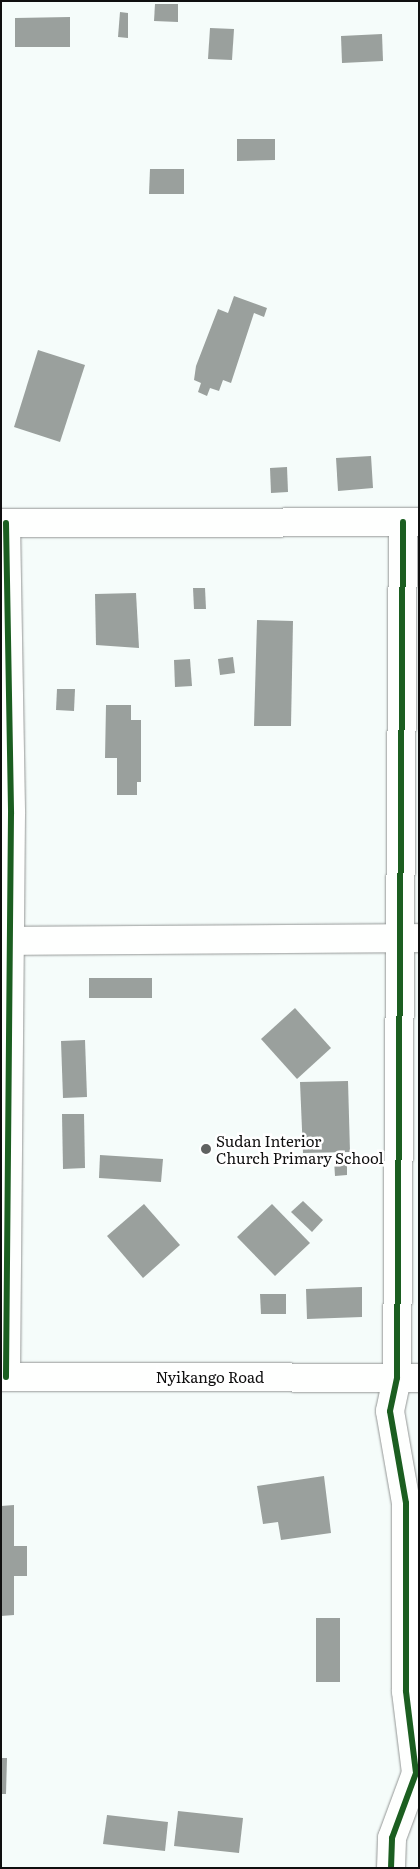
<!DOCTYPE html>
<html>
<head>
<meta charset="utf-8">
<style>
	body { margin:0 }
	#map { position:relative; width:420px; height:1869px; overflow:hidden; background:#f5fcfa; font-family:Literata,serif }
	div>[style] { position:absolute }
	.building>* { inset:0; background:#9aa09d }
	.roads { filter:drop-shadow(0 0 1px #939695) drop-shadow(0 0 1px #939695) }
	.minor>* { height:28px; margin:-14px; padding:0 14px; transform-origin:14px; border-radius:14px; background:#fefffe }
	.cycleway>* { height:6px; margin:-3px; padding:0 3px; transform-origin:3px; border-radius:3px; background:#1b5e20 }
	.dots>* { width:14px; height:14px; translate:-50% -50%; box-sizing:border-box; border:2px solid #fff; border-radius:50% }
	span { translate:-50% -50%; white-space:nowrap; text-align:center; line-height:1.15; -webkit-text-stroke:5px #fff; paint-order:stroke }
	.poi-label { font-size:15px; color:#0f0f0f }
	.left { translate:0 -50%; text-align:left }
	.street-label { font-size:15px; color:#0f0f0f }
	.frame { position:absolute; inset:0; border:2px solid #0f0f0f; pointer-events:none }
</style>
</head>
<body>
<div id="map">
	<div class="building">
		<i style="clip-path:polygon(155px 4px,178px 4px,178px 22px,154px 21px)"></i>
		<i style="clip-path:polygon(120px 12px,128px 13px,128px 38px,118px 37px)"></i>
		<i style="clip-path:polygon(70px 17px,70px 47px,15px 47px,15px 18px)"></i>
		<i style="clip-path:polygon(210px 28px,234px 29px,232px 60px,208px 59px)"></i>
		<i style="clip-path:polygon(382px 34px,383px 61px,342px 63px,341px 36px)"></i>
		<i style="clip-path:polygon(237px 139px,275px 139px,275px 160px,237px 161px)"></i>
		<i style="clip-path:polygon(150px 169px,184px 169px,184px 194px,149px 194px)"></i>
		<i style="clip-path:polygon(234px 296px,267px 308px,264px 317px,254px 313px,231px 383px,223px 380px,219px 391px,210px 388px,207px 396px,198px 392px,201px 383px,194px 380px,196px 366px,218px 309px,228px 313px)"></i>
		<i style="clip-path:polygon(38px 350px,85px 365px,60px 442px,14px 427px)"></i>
		<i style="clip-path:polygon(371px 456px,373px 488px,338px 491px,336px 458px)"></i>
		<i style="clip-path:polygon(287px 467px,288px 492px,271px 493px,270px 468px)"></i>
		<i style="clip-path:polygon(193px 588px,205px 588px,206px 609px,194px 609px)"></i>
		<i style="clip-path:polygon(136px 593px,139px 648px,96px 645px,95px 594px)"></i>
		<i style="clip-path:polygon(257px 620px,293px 621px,291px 726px,254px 726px)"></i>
		<i style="clip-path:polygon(233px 657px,235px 673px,220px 675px,218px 659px)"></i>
		<i style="clip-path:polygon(190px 659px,192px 686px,175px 687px,174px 660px)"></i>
		<i style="clip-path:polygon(57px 689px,75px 689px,74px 711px,56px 710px)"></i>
		<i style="clip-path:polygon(106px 705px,131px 705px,131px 720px,141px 720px,141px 782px,137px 782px,137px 795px,117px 795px,117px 758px,105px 758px)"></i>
		<i style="clip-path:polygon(89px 978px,152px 978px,152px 998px,89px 998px)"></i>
		<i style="clip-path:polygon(295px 1008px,331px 1048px,297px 1079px,261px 1039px)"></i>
		<i style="clip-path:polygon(85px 1040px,87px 1097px,63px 1098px,61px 1041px)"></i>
		<i style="clip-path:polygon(348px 1081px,350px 1152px,303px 1153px,300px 1082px)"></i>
		<i style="clip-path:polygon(62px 1114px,84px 1114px,85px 1168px,63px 1169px)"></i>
		<i style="clip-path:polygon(100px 1155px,163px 1159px,161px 1182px,99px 1178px)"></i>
		<i style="clip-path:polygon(334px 1160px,347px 1160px,347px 1175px,335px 1176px)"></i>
		<i style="clip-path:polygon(303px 1201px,323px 1220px,312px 1232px,291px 1212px)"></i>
		<i style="clip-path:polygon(144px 1204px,180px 1245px,143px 1278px,107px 1236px)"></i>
		<i style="clip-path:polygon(272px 1204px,310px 1243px,275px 1276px,237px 1237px)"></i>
		<i style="clip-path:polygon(362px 1287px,362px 1317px,307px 1319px,306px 1289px)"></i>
		<i style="clip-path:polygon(260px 1294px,286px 1294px,286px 1314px,261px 1314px)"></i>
		<i style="clip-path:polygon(324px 1476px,331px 1533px,281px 1540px,278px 1522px,263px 1524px,257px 1486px)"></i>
		<i style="clip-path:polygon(14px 1505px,14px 1546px,27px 1546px,27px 1576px,14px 1576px,14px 1615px,1px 1616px,1px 1506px)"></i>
		<i style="clip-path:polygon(316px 1618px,340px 1618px,340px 1682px,316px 1682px)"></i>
		<i style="clip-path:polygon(1px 1758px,7px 1758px,6px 1794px,1px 1794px)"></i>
		<i style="clip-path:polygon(178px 1811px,243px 1818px,239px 1853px,174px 1846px)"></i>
		<i style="clip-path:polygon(107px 1815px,168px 1822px,165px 1851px,103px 1844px)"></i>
	</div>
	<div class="roads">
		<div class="minor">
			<i style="left:1px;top:523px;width:418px;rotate:-0.1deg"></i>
			<i style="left:6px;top:523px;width:291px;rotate:89deg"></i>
			<i style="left:11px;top:814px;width:563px;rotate:90.51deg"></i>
			<i style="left:7px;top:941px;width:412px;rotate:-0.4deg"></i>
			<i style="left:1px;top:1377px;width:418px;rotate:0.1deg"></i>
			<i style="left:391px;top:1868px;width:30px;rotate:-88deg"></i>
			<i style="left:392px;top:1838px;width:69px;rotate:-69.7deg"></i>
			<i style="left:416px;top:1773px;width:83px;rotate:-97deg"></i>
			<i style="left:406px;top:1691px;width:188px;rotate:-90deg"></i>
			<i style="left:406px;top:1503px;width:93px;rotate:-99.9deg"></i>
			<i style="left:390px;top:1411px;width:34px;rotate:-78deg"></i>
			<i style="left:397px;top:1378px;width:856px;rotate:-89.6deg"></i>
		</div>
	</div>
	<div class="cycleway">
		<i style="left:6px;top:523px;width:291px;rotate:89deg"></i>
		<i style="left:11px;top:814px;width:563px;rotate:90.51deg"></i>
		<i style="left:391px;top:1868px;width:30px;rotate:-88deg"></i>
		<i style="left:392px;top:1838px;width:69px;rotate:-69.7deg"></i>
		<i style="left:416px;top:1773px;width:83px;rotate:-97deg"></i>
		<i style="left:406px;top:1691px;width:188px;rotate:-90deg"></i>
		<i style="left:406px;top:1503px;width:93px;rotate:-99.9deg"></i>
		<i style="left:390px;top:1411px;width:34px;rotate:-78deg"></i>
		<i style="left:397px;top:1378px;width:856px;rotate:-89.6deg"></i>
	</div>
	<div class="dots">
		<i style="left:206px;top:1149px;background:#606261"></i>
	</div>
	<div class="poi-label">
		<span class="left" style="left:216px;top:1149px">Sudan Interior<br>Church Primary School</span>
	</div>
	<div class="street-label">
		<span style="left:210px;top:1377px">Nyikango Road</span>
	</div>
	<div class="frame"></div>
</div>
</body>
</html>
